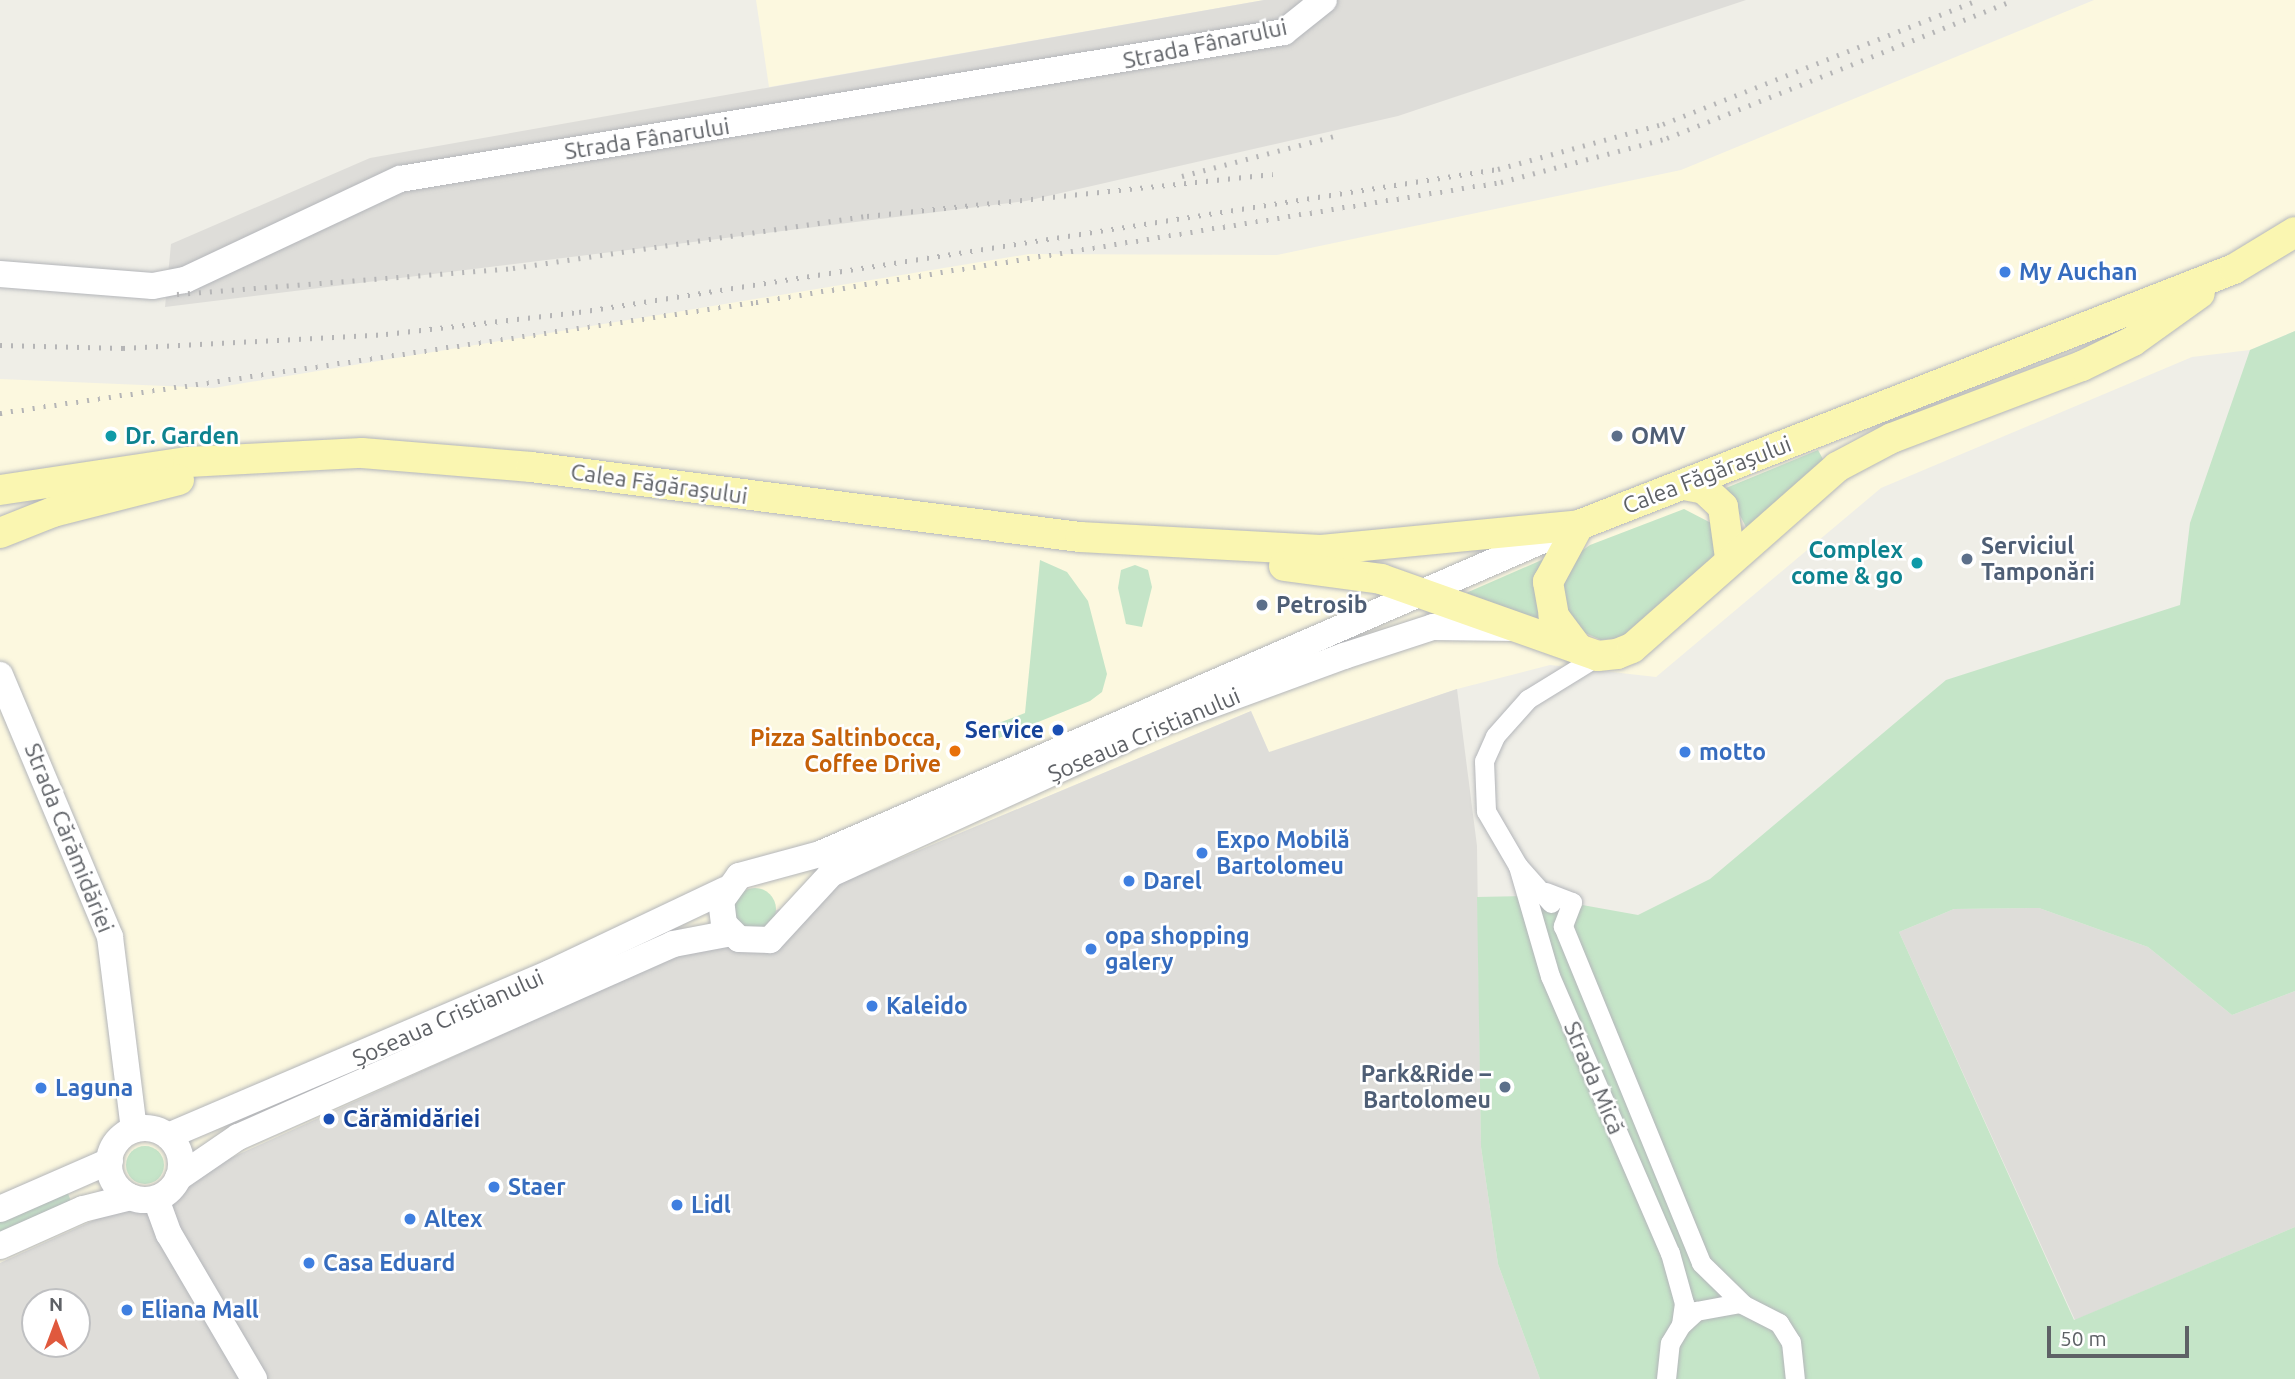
<!DOCTYPE html>
<html>
<head>
<meta charset="utf-8">
<style>
	body { margin:0 }
	#map { position:relative; width:2295px; height:1379px; overflow:hidden; background:#efeee7; font-family:Ubuntu,sans-serif }
	div>[style] { position:absolute }
	.commercial>* { inset:0; background:#fcf8df }
	.industrial>* { inset:0; background:#deddd9 }
	.green>* { inset:0; background:#c5e5c8 }
	.round { border-radius:50% }
	.roads { filter:drop-shadow(0 0 2px #b4b6ba) drop-shadow(0 0 2px #b4b6ba) }
	.street>* { height:19px; margin:-9.5px; padding:0 9.5px; transform-origin:9.5px; border-radius:9.5px; background:#fff }
	.secondary>* { height:26px; margin:-13px; padding:0 13px; transform-origin:13px; border-radius:13px; background:#fff }
	.secondary>.ring { margin:-13px; padding:0; box-sizing:content-box; background:none; border:26px solid #fff; border-radius:50% }
	.primary>* { height:30px; margin:-15px; padding:0 15px; transform-origin:15px; border-radius:15px; background:#faf6b1 }
	.rail>* { height:5px; margin-top:-2.5px; transform-origin:0; background:repeating-linear-gradient(90deg,#b5b5b6 0 2px,transparent 0 11px) }
	.dots>* { width:19px; height:19px; translate:-50% -50%; box-sizing:border-box; border:4px solid #fff; border-radius:50% }
	span { translate:-50% -50%; white-space:nowrap; text-align:center; line-height:1.15; -webkit-text-stroke:5px #fff; paint-order:stroke }
	.street-label { font-size:23px; color:#5e6166 }
	.shop-label { font-size:23px; color:#366cbe; font-weight:700 }
	.left { translate:0 -50%; text-align:left }
	.culture-label { font-size:23px; color:#0d838f; font-weight:700 }
	.right { translate:-100% -50%; text-align:right }
	.service-label { font-size:23px; color:#4e5e75; font-weight:700 }
	.transit-label { font-size:23px; color:#164399; font-weight:700 }
	.food-label { font-size:23px; color:#c56008; font-weight:700 }
	.north { position:absolute; left:21px; top:1288px; width:70px; height:70px; box-sizing:border-box; background:#fff; border:2px solid #bfc0c2; border-radius:50%; rotate:0deg; font-size:19px; font-weight:700; line-height:28px; text-align:center; color:#5e6166 }
	.north::after { content:''; display:block; margin:auto; width:24px; height:32px; background:#e0593d; clip-path:polygon(50% 0,100% 100%,50% 72%,0 100%) }
	.scale { position:absolute; left:2047px; top:1326px; width:142px; height:32px; box-sizing:border-box; border:4px solid #5e6166; border-top:0; padding-left:9px; font-size:21px; line-height:24px; white-space:nowrap; color:#5e6166; -webkit-text-stroke:5px #fff; paint-order:stroke }
</style>
</head>
<body>
<div id="map">
	<div class="commercial">
		<i style="clip-path:polygon(756px 0,1264px 0,769px 87px)"></i>
		<i style="clip-path:polygon(2094px 0,2295px 0,2295px 331px,2250px 350px,2192px 357px,1881px 488px,1656px 677px,1550px 665px,1457px 689px,1269px 753px,1251px 711px,758px 918px,0 1263px,0 379px,214px 388px,1029px 254px,1277px 255px,1681px 170px)"></i>
	</div>
	<div class="industrial">
		<i style="clip-path:polygon(1264px 0,1746px 0,1398px 116px,1026px 201px,165px 307px,171px 244px,370px 158px)"></i>
		<i style="clip-path:polygon(evenodd,1457px 689px,1477px 846px,1481px 1147px,1498px 1264px,1540px 1379px,0 1379px,0 1263px,758px 918px,1251px 711px,1269px 752px,1457px 689px,35px 1302px,77px 1302px,77px 1344px,35px 1344px,35px 1302px)"></i>
		<i style="clip-path:polygon(2039px 908px,2148px 947px,2232px 1015px,2295px 991px,2295px 1227px,2075px 1320px,1899px 932px,1954px 909px)"></i>
	</div>
	<div class="green">
		<i style="clip-path:polygon(2295px 331px,2295px 991px,2232px 1015px,2148px 947px,2039px 908px,1954px 909px,1899px 932px,2074px 1320px,2295px 1227px,2295px 1379px,1540px 1379px,1498px 1264px,1481px 1147px,1477px 897px,1532px 896px,1638px 915px,1710px 879px,1946px 680px,2180px 605px,2190px 523px,2250px 350px)"></i>
		<i style="clip-path:polygon(1818px 450px,1824px 461px,1748px 531px,1726px 488px)"></i>
		<i style="clip-path:polygon(1684px 509px,1715px 525px,1716px 555px,1628px 637px,1601px 640px,1576px 629px,1557px 588px,1566px 562px,1590px 545px)"></i>
		<i style="clip-path:polygon(1544px 559px,1549px 623px,1466px 593px)"></i>
		<i style="clip-path:polygon(1040px 560px,1067px 572px,1088px 601px,1107px 674px,1102px 692px,1090px 701px,999px 738px,996px 724px,1025px 713px)"></i>
		<i style="clip-path:polygon(1135px 565px,1148px 570px,1152px 587px,1142px 627px,1126px 624px,1118px 588px,1121px 570px)"></i>
		<i class="round" style="left:734px;top:888px;width:42px;height:42px"></i>
		<i class="round" style="left:126px;top:1146px;width:38px;height:38px"></i>
		<i style="clip-path:polygon(67px 1191px,72px 1204px,0 1236px,0 1221px)"></i>
	</div>
	<div class="roads">
		<div class="street">
			<i style="left:1518px;top:866px;width:115px;rotate:73.8deg"></i>
			<i style="left:1550px;top:976px;width:302px;rotate:66.6deg"></i>
			<i style="left:1670px;top:1253px;width:52px;rotate:74.4deg"></i>
			<i style="left:1684px;top:1303px;width:22px;rotate:98deg"></i>
			<i style="left:1546px;top:892px;width:28px;rotate:21deg"></i>
			<i style="left:1572px;top:902px;width:26px;rotate:111deg"></i>
			<i style="left:1563px;top:926px;width:364px;rotate:67.7deg"></i>
			<i style="left:1701px;top:1263px;width:59px;rotate:44.3deg"></i>
			<i style="left:1551px;top:903px;width:50px;rotate:-131.7deg"></i>
			<i style="left:1518px;top:866px;width:64px;rotate:-120.2deg"></i>
			<i style="left:1486px;top:811px;width:50px;rotate:-92.3deg"></i>
			<i style="left:1484px;top:761px;width:27px;rotate:-66deg"></i>
			<i style="left:1495px;top:736px;width:50px;rotate:-48.3deg"></i>
			<i style="left:1528px;top:699px;width:82px;rotate:-31.6deg"></i>
			<i style="left:1666px;top:1379px;width:36px;rotate:-84deg"></i>
			<i style="left:1670px;top:1343px;width:21px;rotate:-59deg"></i>
			<i style="left:1681px;top:1325px;width:21px;rotate:-43deg"></i>
			<i style="left:1696px;top:1311px;width:45px;rotate:-10.3deg"></i>
			<i style="left:1740px;top:1303px;width:44px;rotate:27.1deg"></i>
			<i style="left:1779px;top:1323px;width:22px;rotate:58deg"></i>
			<i style="left:1791px;top:1342px;width:37px;rotate:84deg"></i>
		</div>
		<div class="secondary">
			<i style="left:0;top:274px;width:153px;rotate:4.5deg"></i>
			<i style="left:153px;top:286px;width:33px;rotate:-11deg"></i>
			<i style="left:185px;top:280px;width:238px;rotate:-25.2deg"></i>
			<i style="left:400px;top:179px;width:896px;rotate:-9.44deg"></i>
			<i style="left:1284px;top:32px;width:51px;rotate:-38.7deg"></i>
			<i style="left:1518px;top:628px;width:85px;rotate:-179.3deg"></i>
			<i style="left:1433px;top:627px;width:94px;rotate:162deg"></i>
			<i style="left:1344px;top:656px;width:200px;rotate:159.8deg"></i>
			<i style="left:1156px;top:725px;width:358px;rotate:155.4deg"></i>
			<i style="left:831px;top:874px;width:90px;rotate:132.7deg"></i>
			<i style="left:770px;top:940px;width:31px;rotate:-178deg"></i>
			<i style="left:739px;top:939px;width:21px;rotate:-135deg"></i>
			<i style="left:724px;top:924px;width:23px;rotate:-97deg"></i>
			<i style="left:721px;top:901px;width:31px;rotate:-54deg"></i>
			<i style="left:739px;top:876px;width:84px;rotate:-15.2deg"></i>
			<i style="left:820px;top:854px;width:819px;rotate:-23.47deg"></i>
			<i style="left:0;top:675px;width:284px;rotate:67.2deg"></i>
			<i style="left:110px;top:937px;width:194px;rotate:82.9deg"></i>
			<i class="ring" style="left:109px;top:1128px;width:46px;height:46px"></i>
			<i style="left:168px;top:1136px;width:415px;rotate:-23.1deg"></i>
			<i style="left:550px;top:973px;width:194px;rotate:-25.4deg"></i>
			<i style="left:178px;top:1178px;width:73px;rotate:-34.3deg"></i>
			<i style="left:238px;top:1137px;width:476px;rotate:-23.9deg"></i>
			<i style="left:673px;top:944px;width:59px;rotate:-10.7deg"></i>
			<i style="left:156px;top:1199px;width:37px;rotate:70deg"></i>
			<i style="left:169px;top:1234px;width:168px;rotate:59.6deg"></i>
			<i style="left:0;top:1209px;width:120px;rotate:-23.6deg"></i>
			<i style="left:0;top:1246px;width:91px;rotate:-24deg"></i>
			<i style="left:83px;top:1209px;width:49px;rotate:-14deg"></i>
		</div>
		<div class="primary">
			<i style="left:1684px;top:485px;width:20px;rotate:11deg"></i>
			<i style="left:1704px;top:489px;width:26px;rotate:43deg"></i>
			<i style="left:1723px;top:507px;width:51px;rotate:82.2deg"></i>
			<i style="left:0;top:490px;width:190px;rotate:-8.5deg"></i>
			<i style="left:188px;top:462px;width:174px;rotate:-3deg"></i>
			<i style="left:362px;top:453px;width:170px;rotate:4.7deg"></i>
			<i style="left:531px;top:467px;width:553px;rotate:7.27deg"></i>
			<i style="left:1080px;top:537px;width:241px;rotate:3.1deg"></i>
			<i style="left:1321px;top:550px;width:259px;rotate:-5.5deg"></i>
			<i style="left:1579px;top:525px;width:703px;rotate:-21.35deg"></i>
			<i style="left:2234px;top:269px;width:71px;rotate:-31.2deg"></i>
			<i style="left:0;top:533px;width:57px;rotate:-21.6deg"></i>
			<i style="left:53px;top:512px;width:130px;rotate:-14.3deg"></i>
			<i style="left:1284px;top:566px;width:98px;rotate:7.6deg"></i>
			<i style="left:1381px;top:579px;width:230px;rotate:19.5deg"></i>
			<i style="left:1598px;top:656px;width:19px;rotate:-6deg"></i>
			<i style="left:1617px;top:654px;width:16px;rotate:-22deg"></i>
			<i style="left:1632px;top:648px;width:273px;rotate:-41.4deg"></i>
			<i style="left:1837px;top:467px;width:62px;rotate:-27.8deg"></i>
			<i style="left:1892px;top:438px;width:203px;rotate:-20.8deg"></i>
			<i style="left:2082px;top:366px;width:57px;rotate:-26.1deg"></i>
			<i style="left:2133px;top:341px;width:82px;rotate:-35.6deg"></i>
			<i style="left:1577px;top:647px;width:39px;rotate:-127deg"></i>
			<i style="left:1554px;top:616px;width:35px;rotate:-100deg"></i>
			<i style="left:1548px;top:582px;width:65px;rotate:-61.5deg"></i>
		</div>
	</div>
	<div class="rail">
		<i style="left:1182px;top:176px;width:157px;rotate:-14.7deg"></i>
		<i style="left:177px;top:294px;width:337px;rotate:-4.4deg"></i>
		<i style="left:513px;top:268px;width:358px;rotate:-8.4deg"></i>
		<i style="left:867px;top:216px;width:408px;rotate:-5.9deg"></i>
		<i style="left:0;top:345px;width:123px;rotate:1.4deg"></i>
		<i style="left:123px;top:348px;width:263px;rotate:-3deg"></i>
		<i style="left:386px;top:334px;width:194px;rotate:-6.5deg"></i>
		<i style="left:579px;top:312px;width:930px;rotate:-8.84deg"></i>
		<i style="left:1498px;top:169px;width:171px;rotate:-15.3deg"></i>
		<i style="left:1663px;top:124px;width:338px;rotate:-21.5deg"></i>
		<i style="left:0;top:413px;width:764px;rotate:-8.35deg"></i>
		<i style="left:756px;top:302px;width:755px;rotate:-9.15deg"></i>
		<i style="left:1501px;top:182px;width:172px;rotate:-14.8deg"></i>
		<i style="left:1667px;top:138px;width:373px;rotate:-21.7deg"></i>
	</div>
	<div class="dots">
		<i style="left:2005px;top:272px;background:#3f7fe0"></i>
		<i style="left:111px;top:436px;background:#0f9aa8"></i>
		<i style="left:1617px;top:436px;background:#5c6f8a"></i>
		<i style="left:1967px;top:559px;background:#5c6f8a"></i>
		<i style="left:1917px;top:563px;background:#0f9aa8"></i>
		<i style="left:1262px;top:605px;background:#5c6f8a"></i>
		<i style="left:1058px;top:730px;background:#1a4fb4"></i>
		<i style="left:955px;top:751px;background:#e8710a"></i>
		<i style="left:1685px;top:752px;background:#3f7fe0"></i>
		<i style="left:1202px;top:853px;background:#3f7fe0"></i>
		<i style="left:1129px;top:881px;background:#3f7fe0"></i>
		<i style="left:1091px;top:949px;background:#3f7fe0"></i>
		<i style="left:872px;top:1006px;background:#3f7fe0"></i>
		<i style="left:1505px;top:1087px;background:#5c6f8a"></i>
		<i style="left:41px;top:1088px;background:#3f7fe0"></i>
		<i style="left:329px;top:1119px;background:#1a4fb4"></i>
		<i style="left:494px;top:1187px;background:#3f7fe0"></i>
		<i style="left:677px;top:1205px;background:#3f7fe0"></i>
		<i style="left:410px;top:1219px;background:#3f7fe0"></i>
		<i style="left:309px;top:1263px;background:#3f7fe0"></i>
		<i style="left:127px;top:1310px;background:#3f7fe0"></i>
	</div>
	<div class="street-label">
		<span style="left:1205px;top:44px;rotate:-12deg">Strada Fânarului</span>
		<span style="left:647px;top:139px;rotate:-9deg">Strada Fânarului</span>
		<span style="left:1707px;top:475px;rotate:-21deg">Calea Făgărașului</span>
		<span style="left:659px;top:484px;rotate:8deg">Calea Făgărașului</span>
		<span style="left:1144px;top:735px;rotate:-23deg">Șoseaua Cristianului</span>
		<span style="left:69px;top:838px;rotate:68deg">Strada Cărămidăriei</span>
		<span style="left:448px;top:1018px;rotate:-24deg">Șoseaua Cristianului</span>
		<span style="left:1594px;top:1078px;rotate:67deg">Strada Mică</span>
	</div>
	<div class="shop-label">
		<span class="left" style="left:2019px;top:272px">My Auchan</span>
		<span class="left" style="left:1699px;top:752px">motto</span>
		<span class="left" style="left:1216px;top:853px">Expo Mobilă<br>Bartolomeu</span>
		<span class="left" style="left:1143px;top:881px">Darel</span>
		<span class="left" style="left:1105px;top:949px">opa shopping<br>galery</span>
		<span class="left" style="left:886px;top:1006px">Kaleido</span>
		<span class="left" style="left:55px;top:1088px">Laguna</span>
		<span class="left" style="left:508px;top:1187px">Staer</span>
		<span class="left" style="left:691px;top:1205px">Lidl</span>
		<span class="left" style="left:424px;top:1219px">Altex</span>
		<span class="left" style="left:323px;top:1263px">Casa Eduard</span>
		<span class="left" style="left:141px;top:1310px">Eliana Mall</span>
	</div>
	<div class="culture-label">
		<span class="left" style="left:125px;top:436px">Dr. Garden</span>
		<span class="right" style="left:1903px;top:563px">Complex<br>come &amp; go</span>
	</div>
	<div class="service-label">
		<span class="left" style="left:1631px;top:436px">OMV</span>
		<span class="left" style="left:1981px;top:559px">Serviciul<br>Tamponări</span>
		<span class="left" style="left:1276px;top:605px">Petrosib</span>
		<span class="right" style="left:1491px;top:1087px">Park&amp;Ride –<br>Bartolomeu</span>
	</div>
	<div class="transit-label">
		<span class="right" style="left:1044px;top:730px">Service</span>
		<span class="left" style="left:343px;top:1119px">Cărămidăriei</span>
	</div>
	<div class="food-label">
		<span class="right" style="left:941px;top:751px">Pizza Saltinbocca,<br>Coffee Drive</span>
	</div>
	<div class="north">N</div>
	<div class="scale">50 m</div>
</div>
</body>
</html>
